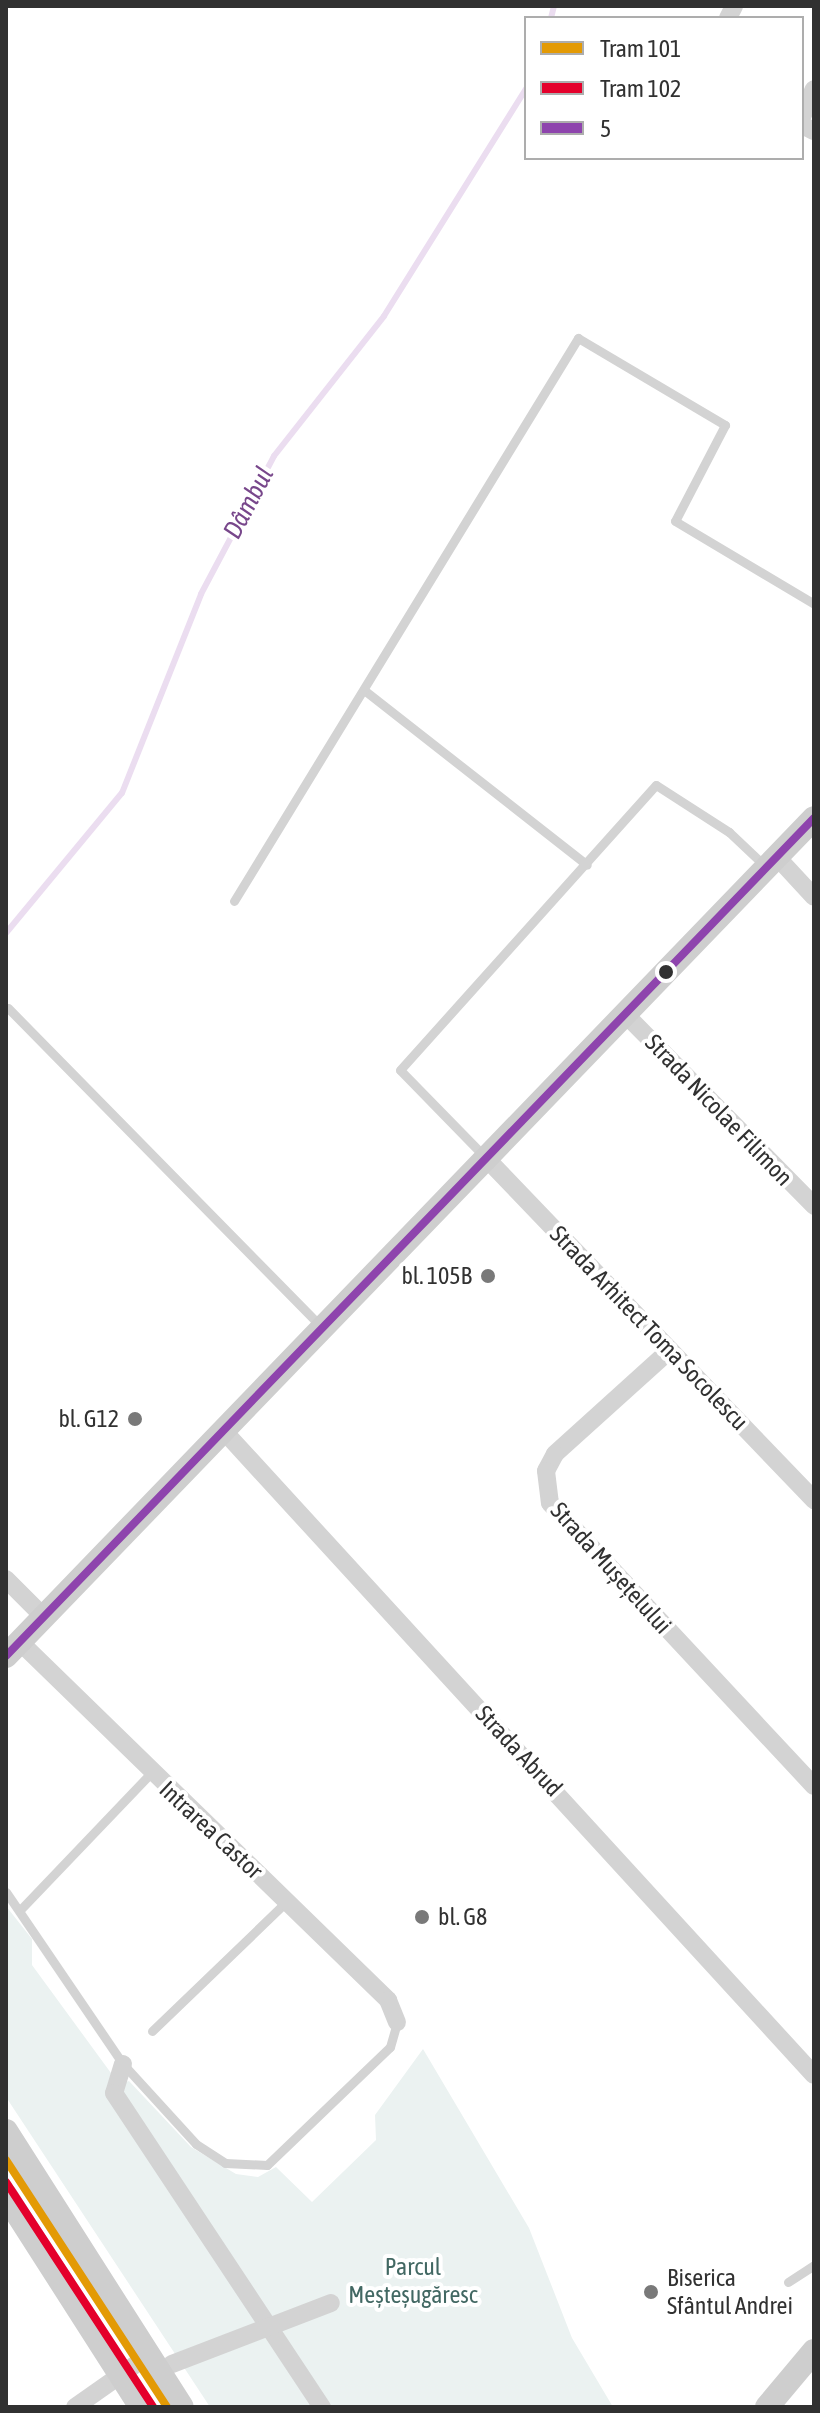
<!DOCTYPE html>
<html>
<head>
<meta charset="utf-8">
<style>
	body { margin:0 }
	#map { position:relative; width:820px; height:2413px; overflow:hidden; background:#fff; font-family:"Asap Condensed",sans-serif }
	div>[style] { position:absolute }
	.green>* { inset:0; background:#ebf2f1 }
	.stream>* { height:6px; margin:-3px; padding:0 3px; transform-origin:3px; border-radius:3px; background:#ebddf0 }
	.lane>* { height:9px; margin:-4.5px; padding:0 4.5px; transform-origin:4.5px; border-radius:4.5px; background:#d3d3d3 }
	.street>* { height:18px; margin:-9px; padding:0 9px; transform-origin:9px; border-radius:9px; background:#d3d3d3 }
	.secondary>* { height:24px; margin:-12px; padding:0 12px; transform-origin:12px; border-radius:12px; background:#cecece }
	.bus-1>* { height:8px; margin:-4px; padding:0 4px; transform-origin:4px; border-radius:4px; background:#8e44ad }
	.tram-1>* { height:8px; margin:-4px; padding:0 4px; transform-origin:4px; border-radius:4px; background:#e39a05 }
	.tram-2>* { height:8px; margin:-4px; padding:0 4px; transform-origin:4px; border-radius:4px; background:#e4002b }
	.dots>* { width:22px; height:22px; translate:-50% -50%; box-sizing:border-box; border:4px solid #fff; border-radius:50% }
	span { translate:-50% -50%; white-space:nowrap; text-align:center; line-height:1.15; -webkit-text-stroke:8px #fff; paint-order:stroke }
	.street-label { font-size:24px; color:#313131 }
	.poi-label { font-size:24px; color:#313131 }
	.right { translate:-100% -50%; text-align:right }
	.left { translate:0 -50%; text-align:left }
	.park-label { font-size:24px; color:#426863 }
	.water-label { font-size:26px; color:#78478b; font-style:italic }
	.frame { position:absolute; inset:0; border:8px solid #313131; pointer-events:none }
	.legend { position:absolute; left:524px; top:16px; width:280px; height:144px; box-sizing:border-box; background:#fff; border:2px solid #adadad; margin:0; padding:10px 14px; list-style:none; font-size:24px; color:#313131 }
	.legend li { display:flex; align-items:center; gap:16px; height:40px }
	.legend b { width:40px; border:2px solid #adadad }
</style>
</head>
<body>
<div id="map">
	<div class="green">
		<i style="clip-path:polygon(6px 1906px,32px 1939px,32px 1965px,119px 2084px,129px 2081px,191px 2147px,236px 2174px,258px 2177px,276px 2167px,312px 2202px,376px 2140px,375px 2115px,423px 2049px,529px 2228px,572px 2338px,613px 2407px,210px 2407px,6px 2097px)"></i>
	</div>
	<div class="stream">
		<i style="left:551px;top:18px;width:12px;rotate:-76deg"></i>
		<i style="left:6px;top:933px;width:182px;rotate:-50.4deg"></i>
		<i style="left:122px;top:793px;width:214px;rotate:-68.3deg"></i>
		<i style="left:201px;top:594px;width:156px;rotate:-62.1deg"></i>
		<i style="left:274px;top:456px;width:178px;rotate:-51.8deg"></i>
		<i style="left:384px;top:316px;width:268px;rotate:-58deg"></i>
	</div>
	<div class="lane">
		<i style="left:364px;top:690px;width:283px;rotate:38.1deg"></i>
		<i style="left:234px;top:901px;width:660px;rotate:-58.57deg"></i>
		<i style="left:578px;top:338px;width:171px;rotate:30.6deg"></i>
		<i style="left:725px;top:425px;width:108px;rotate:117.5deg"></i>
		<i style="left:675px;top:521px;width:162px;rotate:30.8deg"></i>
		<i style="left:8px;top:1008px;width:446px;rotate:45.5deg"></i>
		<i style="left:484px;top:1156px;width:120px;rotate:-134.3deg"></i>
		<i style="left:400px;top:1070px;width:383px;rotate:-48.1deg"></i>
		<i style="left:656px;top:785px;width:87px;rotate:32.8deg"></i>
		<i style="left:729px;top:832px;width:51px;rotate:43.4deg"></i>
		<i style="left:6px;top:1892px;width:208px;rotate:55.8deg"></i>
		<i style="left:123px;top:2064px;width:108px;rotate:47.6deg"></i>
		<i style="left:196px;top:2144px;width:35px;rotate:33deg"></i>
		<i style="left:225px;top:2163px;width:42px;rotate:2.7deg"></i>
		<i style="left:267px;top:2165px;width:170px;rotate:-43.8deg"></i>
		<i style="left:390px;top:2047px;width:26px;rotate:-74deg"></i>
		<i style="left:20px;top:1910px;width:190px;rotate:-46.3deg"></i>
		<i style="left:152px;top:2031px;width:187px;rotate:-43.9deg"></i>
		<i style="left:788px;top:2282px;width:31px;rotate:-33deg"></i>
	</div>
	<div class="street">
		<i style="left:728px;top:18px;width:13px;rotate:-63deg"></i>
		<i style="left:802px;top:117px;width:30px;rotate:-67deg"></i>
		<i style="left:802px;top:125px;width:13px;rotate:27deg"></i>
		<i style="left:777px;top:857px;width:54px;rotate:47.2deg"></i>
		<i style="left:624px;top:1013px;width:271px;rotate:45.4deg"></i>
		<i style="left:484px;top:1156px;width:477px;rotate:46.2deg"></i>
		<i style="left:670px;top:1350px;width:155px;rotate:137.9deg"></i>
		<i style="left:555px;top:1454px;width:19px;rotate:118deg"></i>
		<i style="left:546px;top:1471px;width:32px;rotate:83deg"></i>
		<i style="left:550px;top:1503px;width:387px;rotate:47deg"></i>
		<i style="left:222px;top:1429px;width:876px;rotate:47.5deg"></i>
		<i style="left:6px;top:1579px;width:52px;rotate:45deg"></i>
		<i style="left:19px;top:1641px;width:515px;rotate:44.21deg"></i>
		<i style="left:388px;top:2000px;width:24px;rotate:68deg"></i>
		<i style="left:123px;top:2064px;width:30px;rotate:107deg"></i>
		<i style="left:114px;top:2093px;width:377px;rotate:56.5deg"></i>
		<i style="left:172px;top:2364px;width:170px;rotate:-21deg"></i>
		<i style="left:75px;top:2407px;width:90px;rotate:-35.1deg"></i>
	</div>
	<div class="secondary">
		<i style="left:6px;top:1656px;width:1164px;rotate:-46.04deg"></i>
		<i style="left:6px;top:2131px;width:327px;rotate:57.5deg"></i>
		<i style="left:6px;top:2196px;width:250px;rotate:57.4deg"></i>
		<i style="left:767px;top:2407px;width:73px;rotate:-50deg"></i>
	</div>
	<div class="bus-1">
		<i style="left:6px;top:1656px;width:1164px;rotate:-46.04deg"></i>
	</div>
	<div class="tram-1">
		<i style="left:6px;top:2160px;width:295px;rotate:56.9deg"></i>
	</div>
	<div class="tram-2">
		<i style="left:6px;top:2182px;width:269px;rotate:56.8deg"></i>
	</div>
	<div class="dots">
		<i style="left:666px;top:972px;background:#313131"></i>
		<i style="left:488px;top:1276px;background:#797979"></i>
		<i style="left:135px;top:1419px;background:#797979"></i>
		<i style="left:422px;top:1917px;background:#797979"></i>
		<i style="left:651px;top:2292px;background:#797979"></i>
	</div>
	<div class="street-label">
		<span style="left:719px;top:1110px;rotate:46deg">Strada Nicolae Filimon</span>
		<span style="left:649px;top:1328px;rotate:46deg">Strada Arhitect Toma Socolescu</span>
		<span style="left:611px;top:1568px;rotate:48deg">Strada Mușețelului</span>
		<span style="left:519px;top:1751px;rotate:47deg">Strada Abrud</span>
		<span style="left:211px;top:1830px;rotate:43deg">Intrarea Castor</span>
	</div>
	<div class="poi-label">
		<span class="right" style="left:472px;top:1276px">bl. 105B</span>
		<span class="right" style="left:119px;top:1419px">bl. G12</span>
		<span class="left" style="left:438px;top:1917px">bl. G8</span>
		<span class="left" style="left:667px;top:2292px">Biserica<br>Sfântul Andrei</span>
	</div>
	<div class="park-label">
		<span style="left:413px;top:2281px">Parcul<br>Meșteșugăresc</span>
	</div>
	<div class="water-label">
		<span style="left:249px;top:503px;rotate:-62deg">Dâmbul</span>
	</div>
	<div class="frame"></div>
	<ul class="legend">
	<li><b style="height:10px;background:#e39a05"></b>Tram 101</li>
	<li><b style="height:10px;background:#e4002b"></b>Tram 102</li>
	<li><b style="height:10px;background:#8e44ad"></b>5</li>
	</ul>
</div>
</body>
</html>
